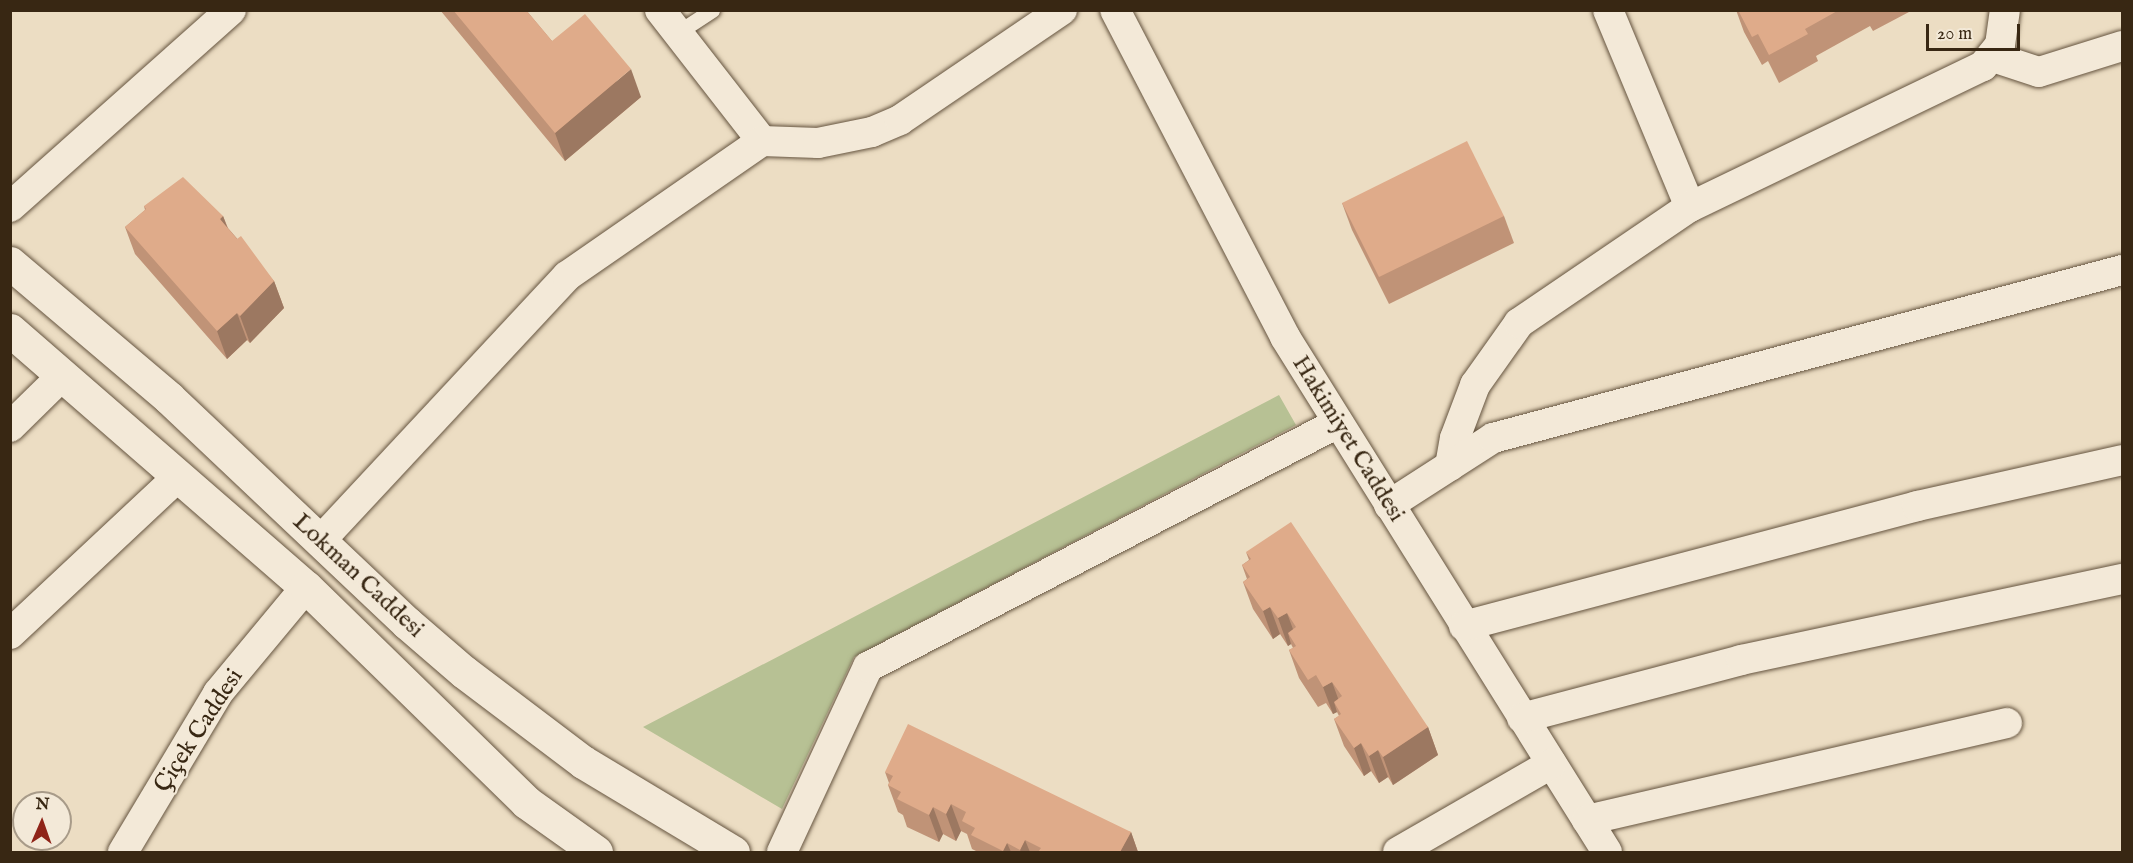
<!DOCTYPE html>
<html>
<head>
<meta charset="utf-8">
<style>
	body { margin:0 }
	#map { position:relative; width:2133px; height:863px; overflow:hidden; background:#ecddc3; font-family:"IM FELL English",serif }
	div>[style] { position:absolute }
	.green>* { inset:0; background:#b7c194 }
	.roads { filter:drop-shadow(0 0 2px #65543f) drop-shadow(0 0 2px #65543f) }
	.service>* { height:15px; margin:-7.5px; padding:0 7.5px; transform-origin:7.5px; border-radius:7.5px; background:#f3e9d8 }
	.minor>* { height:30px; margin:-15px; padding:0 15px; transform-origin:15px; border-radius:15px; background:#f3e9d8 }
	.tertiary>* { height:33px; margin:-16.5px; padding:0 16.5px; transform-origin:16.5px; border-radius:16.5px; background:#f3e9d8 }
	.wall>* { inset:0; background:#c09377 }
	.shaded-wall>* { inset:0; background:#9c7861 }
	.building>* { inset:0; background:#dfab8a }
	span { translate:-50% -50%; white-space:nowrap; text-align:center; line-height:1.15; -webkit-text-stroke:4.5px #f3e9d8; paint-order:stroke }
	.street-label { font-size:24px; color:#382713 }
	.frame { position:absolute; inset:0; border:12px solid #382713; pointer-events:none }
	.north { position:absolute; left:12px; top:791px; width:60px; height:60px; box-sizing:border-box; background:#f3e9d8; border:2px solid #a89b89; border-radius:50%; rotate:2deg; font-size:16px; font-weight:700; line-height:24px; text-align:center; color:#382713 }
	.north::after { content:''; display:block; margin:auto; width:21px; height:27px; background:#8f2418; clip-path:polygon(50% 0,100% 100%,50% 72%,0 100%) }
	.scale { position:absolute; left:1926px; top:24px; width:94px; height:27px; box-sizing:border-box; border:3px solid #382713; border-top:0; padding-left:8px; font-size:18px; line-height:21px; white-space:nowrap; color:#382713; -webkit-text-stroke:4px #f3e9d8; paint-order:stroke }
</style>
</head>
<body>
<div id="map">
	<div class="green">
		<i style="clip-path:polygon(1279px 395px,1296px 425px,854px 657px,782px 809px,643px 727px)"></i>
	</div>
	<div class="roads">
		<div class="service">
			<i style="left:677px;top:33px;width:42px;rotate:-33.3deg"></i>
		</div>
		<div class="minor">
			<i style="left:660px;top:10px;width:166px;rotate:52.1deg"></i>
			<i style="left:1115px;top:10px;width:369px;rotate:62.5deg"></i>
			<i style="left:1285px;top:337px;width:607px;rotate:57.98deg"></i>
			<i style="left:1608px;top:10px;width:213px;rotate:67.4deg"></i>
			<i style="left:1993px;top:57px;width:48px;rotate:18.1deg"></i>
			<i style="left:2039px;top:72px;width:87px;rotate:-17.4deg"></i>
			<i style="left:10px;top:207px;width:296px;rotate:-41.7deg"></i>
			<i style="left:10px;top:427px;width:74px;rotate:-44.5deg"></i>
			<i style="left:1450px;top:466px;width:28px;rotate:-80deg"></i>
			<i style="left:1455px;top:438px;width:57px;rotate:-69.3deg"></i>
			<i style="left:1475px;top:385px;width:76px;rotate:-54.6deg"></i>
			<i style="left:1519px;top:323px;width:207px;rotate:-34.2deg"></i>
			<i style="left:1690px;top:207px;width:325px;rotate:-25.7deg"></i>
			<i style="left:1983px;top:66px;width:27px;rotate:-51deg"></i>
			<i style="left:2000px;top:45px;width:35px;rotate:-82deg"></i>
			<i style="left:1389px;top:505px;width:124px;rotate:-32.8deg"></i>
			<i style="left:1493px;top:438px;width:651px;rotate:-14.95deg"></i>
			<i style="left:320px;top:541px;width:362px;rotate:-47deg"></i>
			<i style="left:567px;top:276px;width:237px;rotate:-34.7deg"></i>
			<i style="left:762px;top:141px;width:56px;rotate:2deg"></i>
			<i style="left:818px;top:143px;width:55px;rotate:-11.5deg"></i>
			<i style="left:872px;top:132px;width:30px;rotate:-23deg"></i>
			<i style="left:900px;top:120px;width:196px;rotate:-34.2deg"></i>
			<i style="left:1464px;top:626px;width:469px;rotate:-14.8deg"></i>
			<i style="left:1917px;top:506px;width:210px;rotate:-12.6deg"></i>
			<i style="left:10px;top:634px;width:231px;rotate:-43.1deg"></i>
			<i style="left:1522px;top:718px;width:227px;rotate:-14.8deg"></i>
			<i style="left:1741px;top:660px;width:390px;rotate:-12deg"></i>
			<i style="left:1587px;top:820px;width:431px;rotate:-13deg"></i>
			<i style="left:123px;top:852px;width:185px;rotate:-59.1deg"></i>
			<i style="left:218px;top:693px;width:138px;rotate:-50.3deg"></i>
			<i style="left:782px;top:852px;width:204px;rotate:-65.1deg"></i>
			<i style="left:868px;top:667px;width:530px;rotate:-27.44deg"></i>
			<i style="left:1398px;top:852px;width:177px;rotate:-29.9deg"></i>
		</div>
		<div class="tertiary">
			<i style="left:10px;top:263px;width:209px;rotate:40.3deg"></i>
			<i style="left:169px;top:398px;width:328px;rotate:43.4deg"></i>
			<i style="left:407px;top:623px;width:75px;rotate:40.7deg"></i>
			<i style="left:464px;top:672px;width:149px;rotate:37.1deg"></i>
			<i style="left:583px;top:762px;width:175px;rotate:31deg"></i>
			<i style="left:10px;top:330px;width:392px;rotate:41deg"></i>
			<i style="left:306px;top:587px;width:308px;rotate:44.3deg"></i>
			<i style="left:526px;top:802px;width:86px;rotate:35.5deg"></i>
		</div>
	</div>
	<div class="wall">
		<i style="clip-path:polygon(440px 10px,526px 10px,552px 41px,641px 97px,565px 161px)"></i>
		<i style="clip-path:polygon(1736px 10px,1908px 10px,1909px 12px,1873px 31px,1870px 26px,1816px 56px,1818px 61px,1779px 83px,1768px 61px,1762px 65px,1744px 32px)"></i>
		<i style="clip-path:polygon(1342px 203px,1504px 216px,1514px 243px,1389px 304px,1352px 230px)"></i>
		<i style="clip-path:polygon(144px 206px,223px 216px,228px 228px,274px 281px,284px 308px,250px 343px,247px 340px,227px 359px,135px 254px,125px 227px,145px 210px)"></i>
		<i style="clip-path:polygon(1246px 552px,1428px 727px,1438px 755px,1393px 785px,1388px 777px,1379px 783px,1371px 771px,1364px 776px,1344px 746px,1334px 719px,1339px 716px,1337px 712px,1333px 714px,1326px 703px,1318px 707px,1299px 678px,1289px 650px,1293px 648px,1291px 644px,1288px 646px,1280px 634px,1273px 639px,1253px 609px,1243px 582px,1247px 579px,1242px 565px,1249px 560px)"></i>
		<i style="clip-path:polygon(885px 772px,1131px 832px,1138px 852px,978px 852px,972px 849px,967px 834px,961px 831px,956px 841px,943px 834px,939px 842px,907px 827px,903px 815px,898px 812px,888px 785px,889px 783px)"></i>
	</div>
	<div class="shaded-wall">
		<i style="clip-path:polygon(631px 69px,641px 97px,565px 161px,555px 133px)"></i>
		<i style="clip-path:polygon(223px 216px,233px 243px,220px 219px)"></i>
		<i style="clip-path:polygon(274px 281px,284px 308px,250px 343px,240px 316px)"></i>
		<i style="clip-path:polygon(237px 313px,247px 340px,227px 359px,217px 331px)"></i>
		<i style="clip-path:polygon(1270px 607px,1280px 634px,1273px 639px,1263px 611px)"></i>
		<i style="clip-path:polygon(1287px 613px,1297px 640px,1288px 633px,1291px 644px,1288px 646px,1278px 618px)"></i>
		<i style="clip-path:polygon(1332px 682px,1342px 709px,1334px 702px,1337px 712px,1333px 714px,1323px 687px)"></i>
		<i style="clip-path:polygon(1428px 727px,1438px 755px,1393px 785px,1383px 757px)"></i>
		<i style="clip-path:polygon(1361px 743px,1371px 771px,1364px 776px,1354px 748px)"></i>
		<i style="clip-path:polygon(1378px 750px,1388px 777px,1379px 783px,1369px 756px)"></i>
		<i style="clip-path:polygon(951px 804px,961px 831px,956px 841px,946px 814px)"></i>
		<i style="clip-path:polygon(933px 807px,943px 834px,939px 842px,929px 815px)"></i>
		<i style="clip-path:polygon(1131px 832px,1138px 852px,1120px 852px)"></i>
		<i style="clip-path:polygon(1025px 840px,1030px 852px,1021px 852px,1020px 850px)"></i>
		<i style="clip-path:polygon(1007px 843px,1011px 852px,1004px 852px,1003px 851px)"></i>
	</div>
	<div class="building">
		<i style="clip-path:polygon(453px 10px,526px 10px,552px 41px,585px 14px,631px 69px,555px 133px)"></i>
		<i style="clip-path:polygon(1738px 10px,1839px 10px,1805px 29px,1808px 34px,1769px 55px,1758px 34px,1752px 37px)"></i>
		<i style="clip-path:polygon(1467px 141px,1504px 216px,1379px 277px,1342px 203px)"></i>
		<i style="clip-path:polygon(183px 177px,223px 216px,220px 219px,237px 239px,241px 236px,274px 281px,240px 316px,237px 313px,217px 331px,125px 227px,146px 209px,144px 206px)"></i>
		<i style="clip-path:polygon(1291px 522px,1428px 727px,1383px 757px,1378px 750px,1369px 756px,1361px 743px,1354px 748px,1334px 719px,1341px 714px,1334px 702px,1342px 696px,1332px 682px,1323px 687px,1316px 675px,1308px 680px,1289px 650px,1296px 646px,1288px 633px,1296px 627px,1287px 613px,1278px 618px,1270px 607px,1263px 611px,1243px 582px,1250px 577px,1242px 565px,1251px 559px,1246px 552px)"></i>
		<i style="clip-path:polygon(908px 724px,1131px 832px,1120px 852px,1038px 852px,1041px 848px,1025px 840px,1020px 850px,1007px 843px,1003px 851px,971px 835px,975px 828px,962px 821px,966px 812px,951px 804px,946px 814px,933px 807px,929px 815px,897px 799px,901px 792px,888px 785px,893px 776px,885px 772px)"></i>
	</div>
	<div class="street-label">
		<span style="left:1348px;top:439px;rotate:58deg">Hakimiyet Caddesi</span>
		<span style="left:358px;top:576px;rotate:43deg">Lokman Caddesi</span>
		<span style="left:199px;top:731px;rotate:-57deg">Çiçek Caddesi</span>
	</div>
	<div class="frame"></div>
	<div class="north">N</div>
	<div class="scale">20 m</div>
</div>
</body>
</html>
